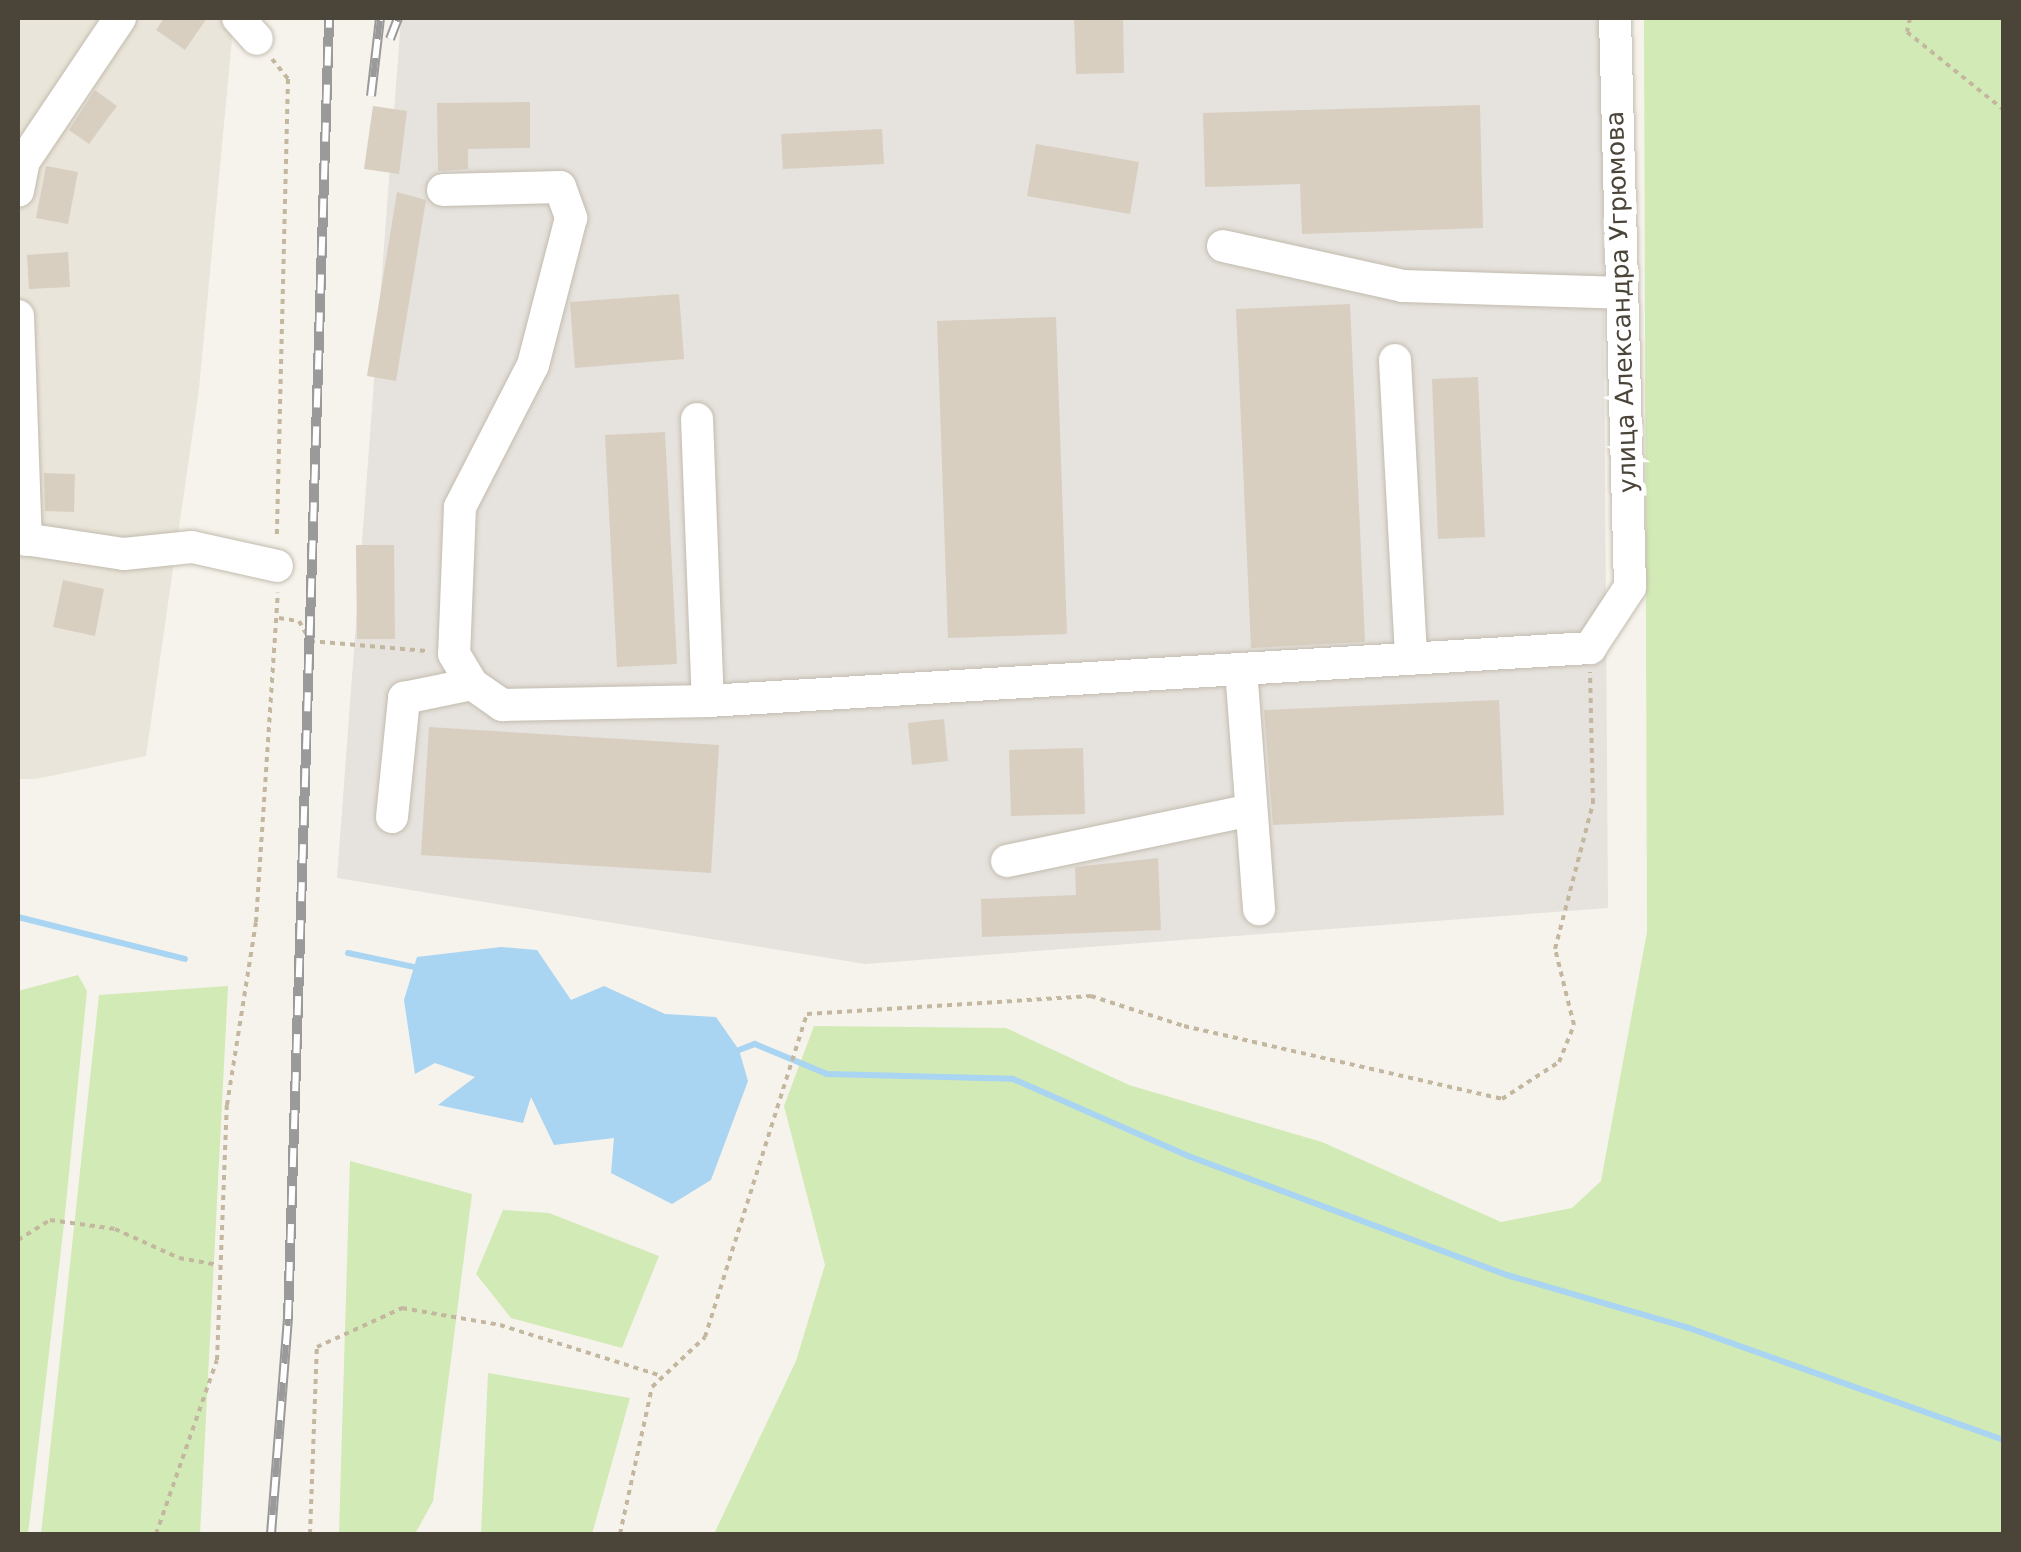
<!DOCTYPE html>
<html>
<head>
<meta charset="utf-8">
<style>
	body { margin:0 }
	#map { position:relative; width:2021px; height:1552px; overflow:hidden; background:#f6f3ec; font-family:"DejaVu Sans",sans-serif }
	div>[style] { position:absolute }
	.residential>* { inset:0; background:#eae5da }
	.industrial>* { inset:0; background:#e6e2dd }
	.green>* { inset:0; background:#d2eab5 }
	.water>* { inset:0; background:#a9d4f2 }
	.stream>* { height:6px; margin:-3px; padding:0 3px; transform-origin:3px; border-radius:3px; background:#a9d4f2 }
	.building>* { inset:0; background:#d8cfc1 }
	.path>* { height:4px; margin-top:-2px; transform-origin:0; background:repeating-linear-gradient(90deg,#c4b79f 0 5px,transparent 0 10px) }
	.roads { filter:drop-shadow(0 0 2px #c2bbae) drop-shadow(0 0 2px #c2bbae) }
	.minor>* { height:32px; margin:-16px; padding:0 16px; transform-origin:16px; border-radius:16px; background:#fff }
	.rail>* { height:10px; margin-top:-5px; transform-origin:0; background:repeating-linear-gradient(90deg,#fff 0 19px,#9a9a9a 0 38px); box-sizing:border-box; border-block:2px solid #9a9a9a }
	span { translate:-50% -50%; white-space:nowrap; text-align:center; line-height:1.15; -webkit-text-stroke:10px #fff; paint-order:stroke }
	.street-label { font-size:25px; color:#4b4439 }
	.frame { position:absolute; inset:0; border:20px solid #4b4439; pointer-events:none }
</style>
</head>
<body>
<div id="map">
	<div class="residential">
		<i style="clip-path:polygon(18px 18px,234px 18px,199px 389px,146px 756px,36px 779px,18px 779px)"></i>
	</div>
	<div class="industrial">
		<i style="clip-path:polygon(401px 18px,1602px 18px,1608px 908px,865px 964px,337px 878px)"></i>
	</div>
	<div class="green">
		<i style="clip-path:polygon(1644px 18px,2003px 18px,2003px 1534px,714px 1534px,796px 1361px,825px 1265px,784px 1106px,814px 1026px,1006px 1028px,1129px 1085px,1322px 1142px,1501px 1222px,1572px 1208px,1601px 1181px,1647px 932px)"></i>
		<i style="clip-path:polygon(78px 975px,87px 991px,64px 1224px,28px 1534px,18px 1534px,18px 991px)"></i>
		<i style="clip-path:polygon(228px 986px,200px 1534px,41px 1534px,99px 995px)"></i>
		<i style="clip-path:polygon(350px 1161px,472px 1194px,433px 1501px,415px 1534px,339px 1534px)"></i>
		<i style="clip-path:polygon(503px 1210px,549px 1213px,659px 1256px,622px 1348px,511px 1318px,476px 1274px)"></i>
		<i style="clip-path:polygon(488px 1373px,630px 1398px,592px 1534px,481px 1534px)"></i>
	</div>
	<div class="water">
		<i style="clip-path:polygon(501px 947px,537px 950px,571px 1000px,604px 986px,665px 1014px,716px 1017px,739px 1050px,748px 1081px,711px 1180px,672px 1204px,611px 1173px,614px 1138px,554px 1145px,531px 1097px,523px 1123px,438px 1105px,475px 1077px,435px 1063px,415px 1074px,404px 1000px,417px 957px)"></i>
	</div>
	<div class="stream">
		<i style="left:18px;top:917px;width:172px;rotate:14.1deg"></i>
		<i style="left:348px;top:953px;width:67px;rotate:12deg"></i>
		<i style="left:739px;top:1050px;width:17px;rotate:-21deg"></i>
		<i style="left:755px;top:1044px;width:78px;rotate:22.6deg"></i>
		<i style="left:827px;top:1074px;width:186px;rotate:1.5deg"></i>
		<i style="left:1013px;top:1079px;width:194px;rotate:23.7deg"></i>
		<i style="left:1191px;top:1157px;width:337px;rotate:20.5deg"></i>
		<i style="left:1507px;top:1275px;width:190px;rotate:16.2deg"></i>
		<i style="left:1689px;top:1328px;width:334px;rotate:19.6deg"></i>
	</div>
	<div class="building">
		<i style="clip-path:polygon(164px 18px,207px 18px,185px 50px,156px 30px)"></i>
		<i style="clip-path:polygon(1074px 18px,1123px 18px,1124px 73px,1076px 74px)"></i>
		<i style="clip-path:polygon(95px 90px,117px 106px,89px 144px,69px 130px)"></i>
		<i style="clip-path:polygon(530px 102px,530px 148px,468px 149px,468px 169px,438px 171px,437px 103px)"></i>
		<i style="clip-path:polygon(1480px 105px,1483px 228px,1302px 234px,1300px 184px,1205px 187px,1203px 113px)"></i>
		<i style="clip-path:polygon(373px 106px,407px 111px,399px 174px,364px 169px)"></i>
		<i style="clip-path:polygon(882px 129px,884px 164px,783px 169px,781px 134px)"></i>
		<i style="clip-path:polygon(1036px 144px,1139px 162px,1130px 214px,1027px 196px)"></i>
		<i style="clip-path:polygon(46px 166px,78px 172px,68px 224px,36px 218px)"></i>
		<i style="clip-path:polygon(397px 192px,426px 200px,396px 381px,367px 376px)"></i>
		<i style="clip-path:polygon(68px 252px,70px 287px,29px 289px,27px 255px)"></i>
		<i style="clip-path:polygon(679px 294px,684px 359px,575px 368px,570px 302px)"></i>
		<i style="clip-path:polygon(1350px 304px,1365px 642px,1251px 648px,1236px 309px)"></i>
		<i style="clip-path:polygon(1056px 317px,1067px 634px,948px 638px,937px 321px)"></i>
		<i style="clip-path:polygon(1478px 377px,1485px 537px,1438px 539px,1432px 379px)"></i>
		<i style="clip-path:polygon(665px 432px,677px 664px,617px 667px,605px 435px)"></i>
		<i style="clip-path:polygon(44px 473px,75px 474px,74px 512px,45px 511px)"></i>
		<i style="clip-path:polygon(356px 545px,394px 545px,395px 639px,357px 639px)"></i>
		<i style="clip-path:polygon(63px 580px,104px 589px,95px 636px,53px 627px)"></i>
		<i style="clip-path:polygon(1499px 700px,1504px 815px,1273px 825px,1264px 710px)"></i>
		<i style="clip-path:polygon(944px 719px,948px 761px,912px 765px,908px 723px)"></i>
		<i style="clip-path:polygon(429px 727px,719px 745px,711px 873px,421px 855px)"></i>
		<i style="clip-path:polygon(1083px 748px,1085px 814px,1011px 816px,1009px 750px)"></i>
		<i style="clip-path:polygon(1158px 858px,1161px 930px,982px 937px,981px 899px,1076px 895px,1075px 867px)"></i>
	</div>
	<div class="path">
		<i style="left:1910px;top:18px;width:14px;rotate:102deg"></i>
		<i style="left:1907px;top:32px;width:124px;rotate:38.8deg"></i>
		<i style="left:272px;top:59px;width:26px;rotate:51deg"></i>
		<i style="left:288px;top:79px;width:460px;rotate:91.4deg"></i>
		<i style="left:279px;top:618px;width:20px;rotate:9deg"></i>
		<i style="left:299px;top:621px;width:23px;rotate:61deg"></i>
		<i style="left:310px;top:641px;width:117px;rotate:4.9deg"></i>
		<i style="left:18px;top:1240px;width:38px;rotate:-32deg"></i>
		<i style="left:50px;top:1220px;width:66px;rotate:7.9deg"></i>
		<i style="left:115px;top:1229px;width:70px;rotate:24.4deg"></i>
		<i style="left:179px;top:1258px;width:40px;rotate:10deg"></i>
		<i style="left:156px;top:1534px;width:184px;rotate:-70.7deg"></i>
		<i style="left:217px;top:1360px;width:255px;rotate:-87.8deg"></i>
		<i style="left:227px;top:1105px;width:185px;rotate:-81deg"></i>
		<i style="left:256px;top:922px;width:330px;rotate:-86.2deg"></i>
		<i style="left:310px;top:1534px;width:187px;rotate:-87.9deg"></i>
		<i style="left:317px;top:1347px;width:94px;rotate:-24.6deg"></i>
		<i style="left:402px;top:1308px;width:99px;rotate:9.8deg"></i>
		<i style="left:500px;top:1325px;width:170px;rotate:17.5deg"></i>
		<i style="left:620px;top:1534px;width:150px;rotate:-77.7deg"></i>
		<i style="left:652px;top:1387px;width:73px;rotate:-43.3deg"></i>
		<i style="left:705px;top:1337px;width:339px;rotate:-72.5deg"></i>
		<i style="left:807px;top:1014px;width:285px;rotate:-3.6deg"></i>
		<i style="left:1091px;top:996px;width:98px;rotate:17.9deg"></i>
		<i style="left:1184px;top:1026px;width:326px;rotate:12.9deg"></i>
		<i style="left:1502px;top:1099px;width:68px;rotate:-33deg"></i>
		<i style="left:1559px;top:1062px;width:40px;rotate:-68deg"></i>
		<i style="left:1574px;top:1025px;width:78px;rotate:-104deg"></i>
		<i style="left:1555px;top:949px;width:151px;rotate:-75.4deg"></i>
		<i style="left:1593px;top:803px;width:131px;rotate:-91.3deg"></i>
	</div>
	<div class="roads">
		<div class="minor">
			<i style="left:238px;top:18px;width:28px;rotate:48deg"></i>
			<i style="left:443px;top:190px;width:117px;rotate:-1.5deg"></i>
			<i style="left:560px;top:187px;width:33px;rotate:70deg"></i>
			<i style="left:571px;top:218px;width:152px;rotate:104.5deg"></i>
			<i style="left:533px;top:365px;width:160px;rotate:117.2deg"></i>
			<i style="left:460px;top:507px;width:147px;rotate:92.3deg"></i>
			<i style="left:454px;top:654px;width:35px;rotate:59deg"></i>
			<i style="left:472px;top:684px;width:37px;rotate:35deg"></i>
			<i style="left:502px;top:705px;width:206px;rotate:-1.1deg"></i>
			<i style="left:708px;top:701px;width:884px;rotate:-3.44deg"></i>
			<i style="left:1590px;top:648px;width:73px;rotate:-56.7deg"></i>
			<i style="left:1630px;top:587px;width:569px;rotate:-91.51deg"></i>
			<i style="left:18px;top:191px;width:31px;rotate:-79deg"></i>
			<i style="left:24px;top:161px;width:172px;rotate:-56.1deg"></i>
			<i style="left:1223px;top:246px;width:184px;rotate:12.5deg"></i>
			<i style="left:1403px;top:286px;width:219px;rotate:1.8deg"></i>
			<i style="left:18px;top:316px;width:224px;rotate:88deg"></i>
			<i style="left:1395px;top:360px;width:299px;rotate:86.9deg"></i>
			<i style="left:697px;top:419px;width:282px;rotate:87.8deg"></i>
			<i style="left:18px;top:538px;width:107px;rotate:8.6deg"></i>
			<i style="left:124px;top:554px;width:68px;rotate:-5.9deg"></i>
			<i style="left:192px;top:547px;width:87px;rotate:12.6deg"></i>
			<i style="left:1241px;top:669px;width:241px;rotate:85.7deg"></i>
			<i style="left:392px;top:817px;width:120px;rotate:-84.2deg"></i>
			<i style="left:404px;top:698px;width:69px;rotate:-11.6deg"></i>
			<i style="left:1007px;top:861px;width:249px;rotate:-11.8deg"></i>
		</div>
	</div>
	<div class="rail">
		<i style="left:390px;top:39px;width:22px;rotate:-69deg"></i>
		<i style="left:371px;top:96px;width:79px;rotate:-83.4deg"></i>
		<i style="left:271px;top:1534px;width:216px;rotate:-85.5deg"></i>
		<i style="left:288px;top:1319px;width:1302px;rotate:-88.19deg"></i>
	</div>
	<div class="street-label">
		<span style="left:1622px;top:302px;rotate:-92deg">улица Александра Угрюмова</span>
	</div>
	<div class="frame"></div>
</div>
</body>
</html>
